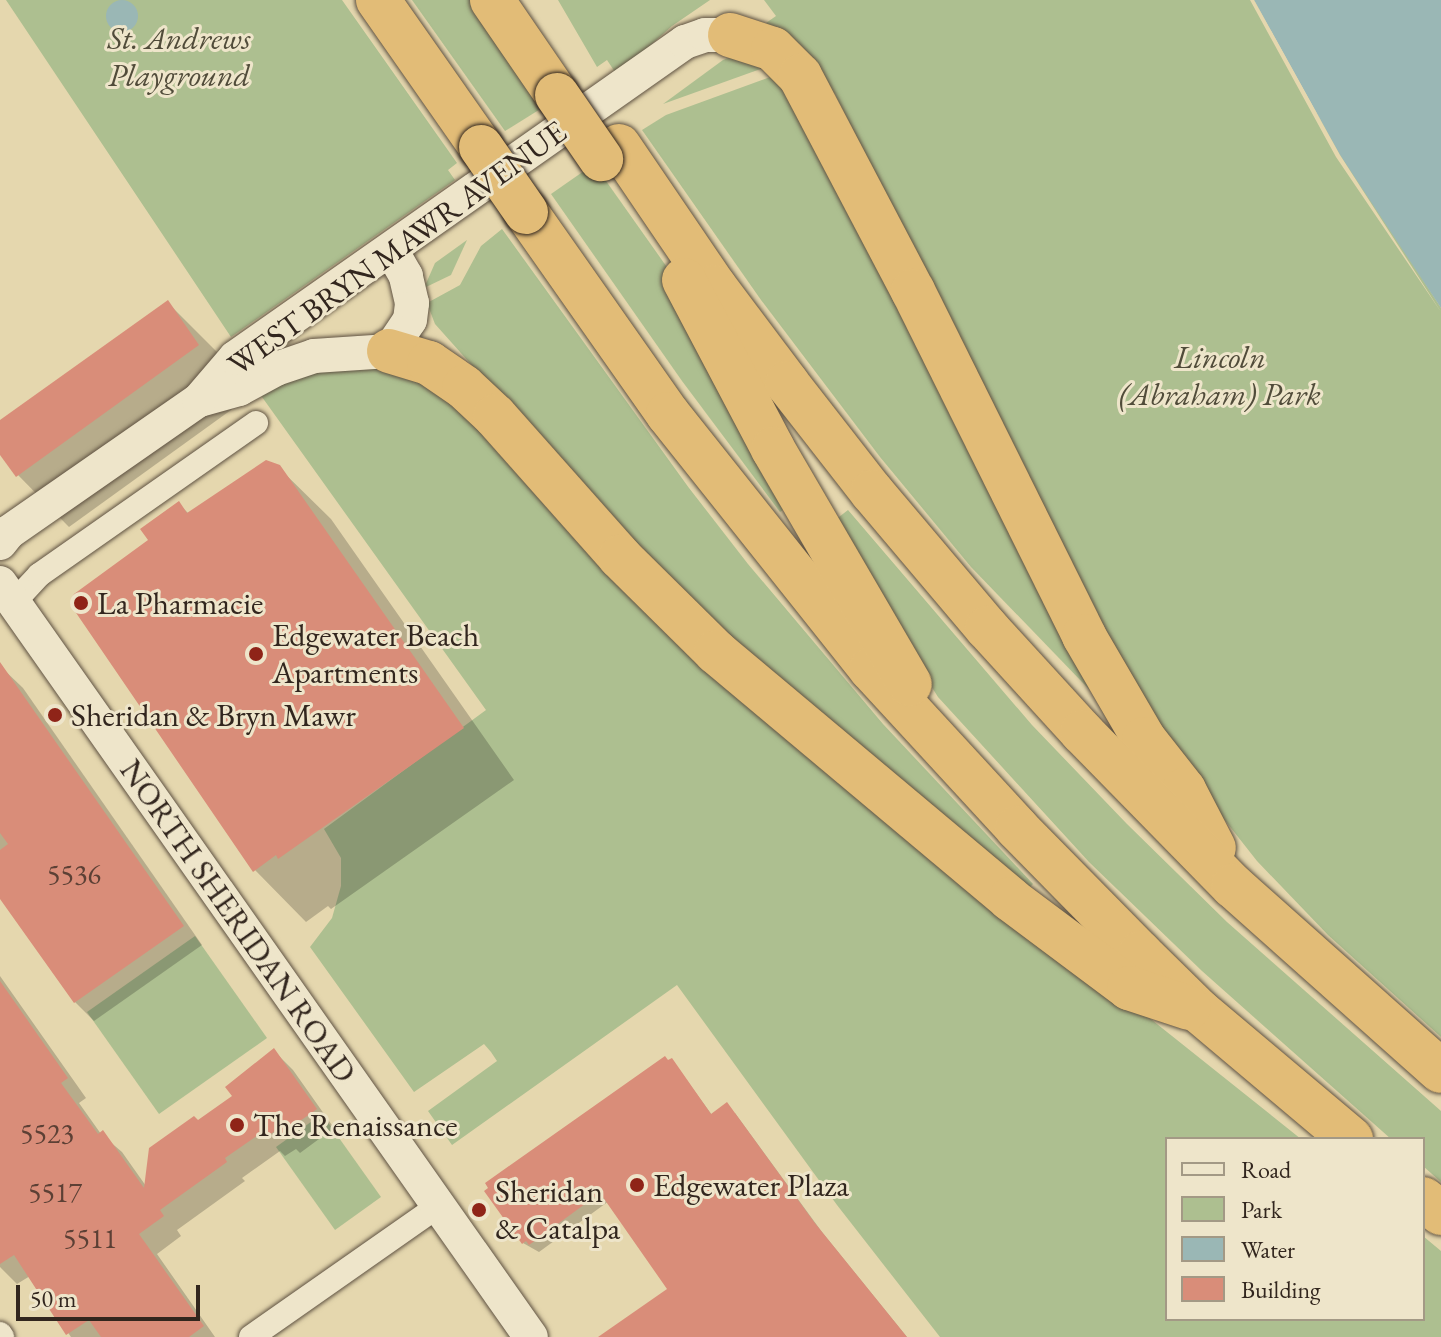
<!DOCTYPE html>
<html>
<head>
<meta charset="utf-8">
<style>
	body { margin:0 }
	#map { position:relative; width:1441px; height:1337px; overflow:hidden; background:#e5d7ae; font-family:"EB Garamond",serif }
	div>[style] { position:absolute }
	.green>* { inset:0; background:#adbf90 }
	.water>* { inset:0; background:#9ab7b5 }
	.round { border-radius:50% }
	.pier>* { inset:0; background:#e5d7ae }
	.shadow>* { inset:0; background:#0003 }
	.building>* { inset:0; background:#d98d79 }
	.roads { filter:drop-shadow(0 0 2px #5f5242) drop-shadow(0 0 2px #5f5242) }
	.minor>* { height:24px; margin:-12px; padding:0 12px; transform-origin:12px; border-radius:12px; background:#eee5ca }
	.secondary>* { height:34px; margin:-17px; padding:0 17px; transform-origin:17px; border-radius:17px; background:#eee5ca }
	.motorway>* { height:44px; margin:-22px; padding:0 22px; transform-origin:22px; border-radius:22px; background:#e2bc77 }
	.bridges { filter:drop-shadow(0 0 2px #32261e) drop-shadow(0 0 2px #32261e) }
	.motorway-bridge>* { height:44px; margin:-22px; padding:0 22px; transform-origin:22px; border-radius:22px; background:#e2bc77 }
	.dots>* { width:22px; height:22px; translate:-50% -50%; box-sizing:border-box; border:4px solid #eee5ca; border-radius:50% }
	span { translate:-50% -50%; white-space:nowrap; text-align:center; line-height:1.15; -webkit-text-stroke:6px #eee5ca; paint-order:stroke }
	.number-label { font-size:28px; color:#5c4035 }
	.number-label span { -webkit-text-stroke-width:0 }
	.park-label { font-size:32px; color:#514c3a; font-style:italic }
	.street-label { font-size:32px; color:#32261e }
	.poi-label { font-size:32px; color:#32261e }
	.left { translate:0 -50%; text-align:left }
	.legend { position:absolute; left:1165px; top:1137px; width:260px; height:184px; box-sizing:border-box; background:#eee5ca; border:2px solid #a39985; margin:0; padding:10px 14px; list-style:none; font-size:24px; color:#32261e }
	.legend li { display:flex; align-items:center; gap:16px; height:40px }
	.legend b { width:40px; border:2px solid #a39985 }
	.scale { position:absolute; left:16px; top:1285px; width:184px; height:36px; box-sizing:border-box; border:4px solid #32261e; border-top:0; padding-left:10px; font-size:24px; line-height:28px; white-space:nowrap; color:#32261e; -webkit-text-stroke:6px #eee5ca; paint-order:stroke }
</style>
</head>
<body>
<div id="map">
	<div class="green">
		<i style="clip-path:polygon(6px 0,342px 0,457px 163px,448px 170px,455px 180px,231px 337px)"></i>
		<i style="clip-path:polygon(412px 0,478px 0,542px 108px,505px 131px)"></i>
		<i style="clip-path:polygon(558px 0,710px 0,672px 26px,617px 75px,607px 60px,597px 67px)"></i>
		<i style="clip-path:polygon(764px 0,1254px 0,1303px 92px,1441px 308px,1441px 1037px,1328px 935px,1257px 861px,1205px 795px,1130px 684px,835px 94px,797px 43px,766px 23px,776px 16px)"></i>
		<i style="clip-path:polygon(733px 56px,772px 65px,663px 104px,723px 60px)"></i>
		<i style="clip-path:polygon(784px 72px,1110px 711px,971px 567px,880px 457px,761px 300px,642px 130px,666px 115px)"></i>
		<i style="clip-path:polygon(594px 164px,669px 270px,794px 503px,780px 512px,682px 381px,551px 194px)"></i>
		<i style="clip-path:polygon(502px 229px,689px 488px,748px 564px,883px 724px,1033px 884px,1030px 887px,740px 653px,595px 503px,435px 324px,427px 303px,460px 285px,481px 246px)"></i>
		<i style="clip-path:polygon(467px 240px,451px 275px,424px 288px,435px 263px)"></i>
		<i style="clip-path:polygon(380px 364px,432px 382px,820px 755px,1301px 1139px,1167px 1139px,1167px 1319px,1423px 1319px,1423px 1236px,1441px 1251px,1441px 1337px,940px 1337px,837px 1205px,677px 985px,452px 1145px,428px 1111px,497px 1061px,491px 1052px,484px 1044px,414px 1092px,310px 947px,332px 918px,341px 886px,341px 858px,324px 829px,486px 710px,257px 390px,281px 376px)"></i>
		<i style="clip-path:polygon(848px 510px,1032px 725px,1127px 824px,1227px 922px,1441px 1111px,1441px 1182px,1423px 1166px,1423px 1139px,1391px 1139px,1202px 971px,1089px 862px,938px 697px,830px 524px)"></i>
		<i style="clip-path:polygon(195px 936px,267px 1038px,159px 1114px,87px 1012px)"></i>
		<i style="clip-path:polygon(322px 1114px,381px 1197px,335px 1230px,276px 1147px)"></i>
	</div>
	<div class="water">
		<i class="round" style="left:106px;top:0;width:32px;height:32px"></i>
		<i style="clip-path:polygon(1254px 0,1441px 0,1441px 308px,1340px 155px)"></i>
	</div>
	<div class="pier">
		<i style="clip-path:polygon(1250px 0,1254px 0,1340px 155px,1441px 312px,1336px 157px)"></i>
	</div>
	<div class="shadow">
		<i style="clip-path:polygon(168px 303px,219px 354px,249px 397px,69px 527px,18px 475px,0 451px,0 423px)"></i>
		<i style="clip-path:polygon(278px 467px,331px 519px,514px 780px,331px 909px,328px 906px,306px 922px,255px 870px,151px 541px,179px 504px,189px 514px)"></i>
		<i style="clip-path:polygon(0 666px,23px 688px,202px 945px,94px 1021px,75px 1002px,0 896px)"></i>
		<i style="clip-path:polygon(0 976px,86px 1098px,79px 1103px,101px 1134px,122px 1152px,146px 1186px,198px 1122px,235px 1096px,274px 1051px,293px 1070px,334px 1128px,300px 1153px,296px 1149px,285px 1156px,280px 1151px,242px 1178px,245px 1181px,177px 1230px,181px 1236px,157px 1254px,215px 1337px,71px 1337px,30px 1276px,17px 1284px,0 1267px)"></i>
		<i style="clip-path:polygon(672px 1060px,712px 1115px,735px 1113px,822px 1232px,907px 1337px,611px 1337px,670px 1289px,609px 1201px,539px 1252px,523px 1243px)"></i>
	</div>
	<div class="building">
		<i style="clip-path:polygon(168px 300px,199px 345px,16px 477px,0 455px,0 420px)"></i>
		<i style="clip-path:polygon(266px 460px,280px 465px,464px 728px,278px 859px,276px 855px,253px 872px,70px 604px,74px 594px,148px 540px,140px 529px,179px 501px,187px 513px)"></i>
		<i style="clip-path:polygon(0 662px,184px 926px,74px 1003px,0 899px,0 850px,8px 844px,0 833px)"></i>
		<i style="clip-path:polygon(0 981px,68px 1078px,61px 1083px,98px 1134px,103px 1130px,144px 1188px,149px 1148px,194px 1116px,198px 1120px,232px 1096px,225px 1087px,274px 1048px,317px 1109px,280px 1135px,276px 1130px,264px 1139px,261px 1133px,225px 1158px,227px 1162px,160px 1210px,164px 1216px,139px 1234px,204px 1326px,189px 1337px,101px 1337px,89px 1320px,66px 1335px,14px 1255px,0 1264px)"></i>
		<i style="clip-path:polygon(665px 1056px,668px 1060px,672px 1058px,711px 1114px,727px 1102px,814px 1222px,907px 1337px,598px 1337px,667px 1289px,600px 1193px,529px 1245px,526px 1241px,522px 1244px,484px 1191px,488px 1188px,485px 1183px)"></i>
	</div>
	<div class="roads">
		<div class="minor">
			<i style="left:14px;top:602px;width:37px;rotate:-47deg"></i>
			<i style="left:39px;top:575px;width:265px;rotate:-35deg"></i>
			<i style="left:0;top:1334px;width:4px;rotate:56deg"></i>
			<i style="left:251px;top:1337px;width:228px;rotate:-35deg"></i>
		</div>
		<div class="secondary">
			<i style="left:200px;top:400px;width:41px;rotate:-15.8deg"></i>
			<i style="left:239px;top:389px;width:42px;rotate:-28.4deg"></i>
			<i style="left:276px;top:369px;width:40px;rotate:-18.9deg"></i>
			<i style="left:314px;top:356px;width:75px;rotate:-3.8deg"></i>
			<i style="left:389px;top:351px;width:37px;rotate:-56deg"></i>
			<i style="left:410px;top:320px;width:17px;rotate:-83deg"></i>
			<i style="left:412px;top:303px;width:28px;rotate:-103deg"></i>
			<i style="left:406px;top:276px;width:30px;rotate:-120deg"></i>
			<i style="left:0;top:543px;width:14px;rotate:-51deg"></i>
			<i style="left:9px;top:532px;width:231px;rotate:-34.8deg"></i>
			<i style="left:199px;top:400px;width:55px;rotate:-49.4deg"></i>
			<i style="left:235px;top:358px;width:550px;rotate:-35.08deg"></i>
			<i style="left:685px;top:42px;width:21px;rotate:-19deg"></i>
			<i style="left:705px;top:35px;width:25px"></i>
			<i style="left:0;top:583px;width:922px;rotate:54.85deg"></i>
		</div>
		<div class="motorway">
			<i style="left:378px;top:0;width:179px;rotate:55deg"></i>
			<i style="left:492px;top:0;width:115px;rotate:55.6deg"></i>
			<i style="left:730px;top:35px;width:45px;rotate:18deg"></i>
			<i style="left:773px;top:49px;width:38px;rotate:45deg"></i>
			<i style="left:800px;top:76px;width:243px;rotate:62.3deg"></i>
			<i style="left:913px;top:291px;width:385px;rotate:63.6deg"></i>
			<i style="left:1084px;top:636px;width:119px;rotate:59.8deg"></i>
			<i style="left:1144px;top:739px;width:65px;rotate:51.9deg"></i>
			<i style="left:1184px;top:790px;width:65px;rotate:62.7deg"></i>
			<i style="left:619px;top:146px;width:171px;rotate:55.8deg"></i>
			<i style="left:715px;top:287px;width:120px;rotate:53.1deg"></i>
			<i style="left:787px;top:383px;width:138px;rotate:52.1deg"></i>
			<i style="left:872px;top:492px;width:178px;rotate:49.8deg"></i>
			<i style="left:987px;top:628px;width:141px;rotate:47.6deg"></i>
			<i style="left:1082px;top:732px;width:216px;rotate:45.6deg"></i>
			<i style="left:1233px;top:886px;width:278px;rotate:41.7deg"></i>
			<i style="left:526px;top:212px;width:247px;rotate:54.9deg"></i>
			<i style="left:668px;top:414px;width:326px;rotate:51.5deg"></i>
			<i style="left:871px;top:669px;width:216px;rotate:47.4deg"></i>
			<i style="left:1017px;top:828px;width:175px;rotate:45.5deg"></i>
			<i style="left:1140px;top:953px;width:83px;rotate:44.5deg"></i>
			<i style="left:1199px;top:1011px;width:199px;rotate:40.1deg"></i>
			<i style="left:684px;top:280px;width:191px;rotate:62.2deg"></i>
			<i style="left:773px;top:449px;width:272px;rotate:59.8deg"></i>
			<i style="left:389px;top:351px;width:42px;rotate:16.7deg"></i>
			<i style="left:429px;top:363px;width:42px;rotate:34.4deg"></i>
			<i style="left:464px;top:387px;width:42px;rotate:43.1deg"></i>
			<i style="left:495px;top:416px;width:188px;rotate:48.4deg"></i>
			<i style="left:620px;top:557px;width:135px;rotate:44.7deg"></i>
			<i style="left:716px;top:652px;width:384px;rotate:40deg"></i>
			<i style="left:1010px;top:899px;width:149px;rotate:36.8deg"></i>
			<i style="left:1129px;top:988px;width:63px;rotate:18.4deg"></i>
			<i style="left:1423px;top:1199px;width:23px;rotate:38deg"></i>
		</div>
	</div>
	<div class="bridges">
		<div class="motorway-bridge">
			<i style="left:557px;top:95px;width:78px;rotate:55.5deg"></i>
			<i style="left:481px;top:147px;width:79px;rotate:55.3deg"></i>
		</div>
	</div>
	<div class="dots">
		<i style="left:81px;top:603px;background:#8f2418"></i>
		<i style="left:256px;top:654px;background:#8f2418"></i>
		<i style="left:55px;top:715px;background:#8f2418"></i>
		<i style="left:237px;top:1125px;background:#8f2418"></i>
		<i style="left:637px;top:1185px;background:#8f2418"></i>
		<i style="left:479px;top:1210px;background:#8f2418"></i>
	</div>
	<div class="number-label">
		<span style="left:74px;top:874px">5536</span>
		<span style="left:47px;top:1133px">5523</span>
		<span style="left:55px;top:1192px">5517</span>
		<span style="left:90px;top:1238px">5511</span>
	</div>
	<div class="park-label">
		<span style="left:179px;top:57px">St. Andrews<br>Playground</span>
		<span style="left:1220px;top:376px">Lincoln<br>(Abraham) Park</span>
	</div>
	<div class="street-label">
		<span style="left:397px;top:248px;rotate:-36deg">WEST BRYN MAWR AVENUE</span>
		<span style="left:238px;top:921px;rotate:55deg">NORTH SHERIDAN ROAD</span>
	</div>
	<div class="poi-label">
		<span class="left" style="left:97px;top:603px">La Pharmacie</span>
		<span class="left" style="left:272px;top:654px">Edgewater Beach<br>Apartments</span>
		<span class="left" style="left:71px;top:715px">Sheridan &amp; Bryn Mawr</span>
		<span class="left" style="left:253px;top:1125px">The Renaissance</span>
		<span class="left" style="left:653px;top:1185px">Edgewater Plaza</span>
		<span class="left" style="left:495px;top:1210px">Sheridan<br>&amp; Catalpa</span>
	</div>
	<ul class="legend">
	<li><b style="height:10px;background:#eee5ca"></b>Road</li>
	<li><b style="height:22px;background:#adbf90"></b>Park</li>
	<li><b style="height:22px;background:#9ab7b5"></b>Water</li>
	<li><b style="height:22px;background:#d98d79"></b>Building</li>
	</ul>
	<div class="scale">50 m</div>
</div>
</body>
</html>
